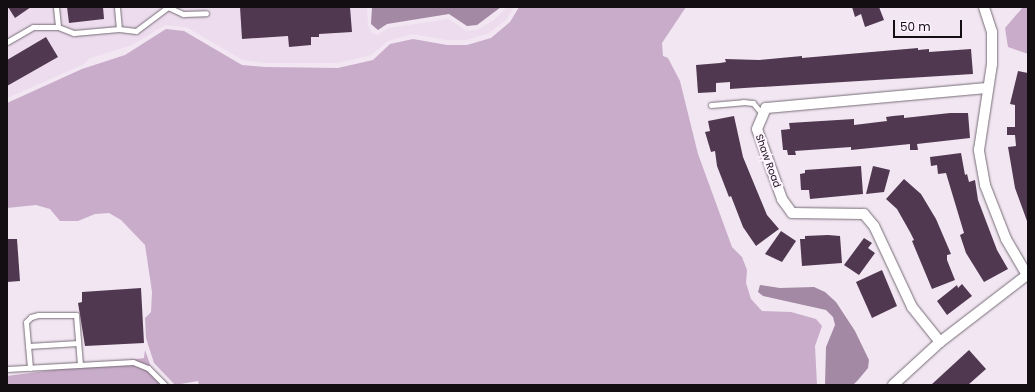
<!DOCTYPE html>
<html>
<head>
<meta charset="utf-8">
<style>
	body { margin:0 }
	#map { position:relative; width:1035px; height:392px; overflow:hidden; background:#f1e6f1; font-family:Poppins,sans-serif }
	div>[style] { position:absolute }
	.built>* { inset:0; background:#eddcee }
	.forest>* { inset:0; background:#c9acca }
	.water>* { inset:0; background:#a489a5 }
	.building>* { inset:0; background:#503851 }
	.roads { filter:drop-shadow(0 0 1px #766c76) drop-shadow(0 0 1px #766c76) }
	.service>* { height:5px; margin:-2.5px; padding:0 2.5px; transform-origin:2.5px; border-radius:2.5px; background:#fff }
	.minor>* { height:10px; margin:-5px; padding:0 5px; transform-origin:5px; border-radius:5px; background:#fff }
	span { translate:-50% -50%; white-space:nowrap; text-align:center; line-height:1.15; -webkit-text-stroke:4px #fef3ff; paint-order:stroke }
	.street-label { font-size:10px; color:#120e12 }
	.frame { position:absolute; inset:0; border:8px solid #120e12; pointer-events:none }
	.scale { position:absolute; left:893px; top:20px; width:69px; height:18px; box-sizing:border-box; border:2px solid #120e12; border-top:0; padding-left:5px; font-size:12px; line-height:14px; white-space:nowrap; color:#120e12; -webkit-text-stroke:3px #fef3ff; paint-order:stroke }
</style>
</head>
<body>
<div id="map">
	<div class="built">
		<i style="clip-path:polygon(7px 7px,367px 7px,368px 26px,372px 33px,378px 35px,388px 28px,449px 19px,466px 31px,477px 30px,494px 20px,507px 7px,514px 7px,507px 19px,489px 33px,466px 40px,447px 40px,412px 34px,388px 41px,371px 55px,337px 63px,265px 63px,243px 60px,186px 27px,165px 25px,132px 45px,90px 58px,84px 64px,7px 98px)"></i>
	</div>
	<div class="forest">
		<i style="clip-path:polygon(519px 7px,686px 7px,662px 43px,663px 56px,668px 58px,680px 81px,698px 154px,732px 247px,742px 257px,747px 270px,746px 283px,751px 299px,762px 311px,791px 312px,816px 319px,822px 326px,815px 346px,817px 385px,199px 385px,198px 381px,175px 385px,154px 363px,146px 338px,145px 318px,151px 312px,152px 292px,145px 245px,121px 220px,109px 213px,95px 214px,78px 221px,60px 221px,50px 209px,36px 205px,7px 208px,7px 103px,82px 69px,125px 55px,166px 29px,184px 31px,242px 65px,265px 67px,338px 68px,373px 60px,390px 44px,413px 39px,447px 45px,467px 45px,491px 38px,510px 22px)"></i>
		<i style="clip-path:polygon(1023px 7px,1028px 7px,1028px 54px,1008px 47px,1005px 28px)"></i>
		<i style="clip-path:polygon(145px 350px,151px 367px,168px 385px,7px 385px,7px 376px,144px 358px)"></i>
	</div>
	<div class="water">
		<i style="clip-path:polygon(372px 7px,501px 7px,477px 25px,467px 26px,449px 14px,387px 24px,378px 30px,371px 24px)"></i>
		<i style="clip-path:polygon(760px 285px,780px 288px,814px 287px,825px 292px,836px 302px,855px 331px,869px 360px,868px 368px,858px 380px,853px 385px,825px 385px,826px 347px,835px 325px,833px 317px,826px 310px,763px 296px,758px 292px)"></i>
	</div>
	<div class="building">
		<i style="clip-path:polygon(8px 7px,31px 7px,15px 18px)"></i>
		<i style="clip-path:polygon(67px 7px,103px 7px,104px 19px,69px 23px)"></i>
		<i style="clip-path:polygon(240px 7px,350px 7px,352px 32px,319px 34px,319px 37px,311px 37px,311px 45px,289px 47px,288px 36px,242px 39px)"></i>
		<i style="clip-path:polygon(852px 7px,879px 7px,884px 20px,865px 27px,861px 14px,855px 17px)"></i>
		<i style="clip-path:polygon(46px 37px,58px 57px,7px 86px,7px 60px)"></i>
		<i style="clip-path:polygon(918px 48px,918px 50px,929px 49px,929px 52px,971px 49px,973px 74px,744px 88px,730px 89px,730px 82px,716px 83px,716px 92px,698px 93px,696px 65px,720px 63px,726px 62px,725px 59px,759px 60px,802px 56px,802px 58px)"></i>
		<i style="clip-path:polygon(1018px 71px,1028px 73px,1027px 221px,1015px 188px,1008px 147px,1016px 146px,1015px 135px,1007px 135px,1007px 127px,1015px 127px,1015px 105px,1010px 104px)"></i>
		<i style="clip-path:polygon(950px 113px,968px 113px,970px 138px,917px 144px,918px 150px,910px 150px,910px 144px,851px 150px,851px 147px,795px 151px,796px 155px,788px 155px,787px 150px,783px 150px,781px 130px,790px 129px,789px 123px,854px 119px,854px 125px,887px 121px,886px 117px,893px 116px,904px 115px,904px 118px)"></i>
		<i style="clip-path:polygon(734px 116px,743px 157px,757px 191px,767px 215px,779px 229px,756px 246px,743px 227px,731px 196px,729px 197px,717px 166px,715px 151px,711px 152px,705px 132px,710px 131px,708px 121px)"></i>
		<i style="clip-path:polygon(961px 153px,965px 175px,967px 174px,969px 182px,975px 180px,978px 200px,997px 250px,1008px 269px,984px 282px,966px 253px,960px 235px,964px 233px,946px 173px,938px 174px,937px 165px,931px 166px,930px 157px)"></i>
		<i style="clip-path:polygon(861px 166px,863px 194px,810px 199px,809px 190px,801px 190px,800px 174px,805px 173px,805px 170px)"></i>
		<i style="clip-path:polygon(873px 166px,890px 170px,884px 192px,866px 194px)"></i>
		<i style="clip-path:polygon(904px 179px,921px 194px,936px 219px,951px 254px,947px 255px,947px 260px,955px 280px,932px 289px,912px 241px,914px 240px,910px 232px,897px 209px,886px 199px)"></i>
		<i style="clip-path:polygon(781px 231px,796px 241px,782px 262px,765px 254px)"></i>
		<i style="clip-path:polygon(828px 235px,840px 236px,842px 263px,802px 266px,800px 239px,805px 239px,805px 236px)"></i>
		<i style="clip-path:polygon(864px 238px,872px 243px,868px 248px,875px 253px,859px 275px,844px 265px)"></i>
		<i style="clip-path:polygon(7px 239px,17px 239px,20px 281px,7px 282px)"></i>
		<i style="clip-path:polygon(882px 270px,897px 306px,872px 318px,856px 282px)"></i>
		<i style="clip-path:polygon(962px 284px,972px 296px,947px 315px,937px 301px,957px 285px,958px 288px)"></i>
		<i style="clip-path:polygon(141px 288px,144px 343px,85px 346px,78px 303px,82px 302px,82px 292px)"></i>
		<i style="clip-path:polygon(969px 350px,986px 369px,968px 385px,931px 385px)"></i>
	</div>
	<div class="roads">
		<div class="service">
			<i style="left:56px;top:7px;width:20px;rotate:84deg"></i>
			<i style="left:117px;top:7px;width:22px;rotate:85deg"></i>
			<i style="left:119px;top:29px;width:17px;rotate:7deg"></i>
			<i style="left:136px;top:31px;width:40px;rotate:-37deg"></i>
			<i style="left:168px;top:7px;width:17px;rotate:25deg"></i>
			<i style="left:183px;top:14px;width:23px;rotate:-2deg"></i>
			<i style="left:7px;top:42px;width:30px;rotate:-30deg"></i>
			<i style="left:33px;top:27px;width:25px"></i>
			<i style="left:58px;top:27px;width:17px;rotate:21deg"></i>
			<i style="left:74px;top:33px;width:45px;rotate:-5.1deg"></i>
			<i style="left:711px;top:105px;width:32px;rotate:-5deg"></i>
			<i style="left:743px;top:102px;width:10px;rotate:6deg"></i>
			<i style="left:753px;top:103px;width:16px;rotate:50deg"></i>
			<i style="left:28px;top:346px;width:50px;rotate:-3.4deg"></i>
			<i style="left:30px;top:368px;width:46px;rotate:-95deg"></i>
			<i style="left:26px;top:322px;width:7px;rotate:-45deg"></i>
			<i style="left:31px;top:317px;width:7px;rotate:-16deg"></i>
			<i style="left:38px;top:315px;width:38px"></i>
			<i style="left:76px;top:315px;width:50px;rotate:85.4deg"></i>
			<i style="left:7px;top:369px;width:126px;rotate:-3.2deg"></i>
			<i style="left:133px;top:362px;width:16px;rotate:22deg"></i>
			<i style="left:148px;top:368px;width:24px;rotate:45deg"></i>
		</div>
		<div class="minor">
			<i style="left:940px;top:342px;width:45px;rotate:-128.7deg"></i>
			<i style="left:912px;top:307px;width:89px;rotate:-115.1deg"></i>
			<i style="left:874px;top:226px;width:16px;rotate:-130deg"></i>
			<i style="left:864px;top:214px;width:72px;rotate:-179.2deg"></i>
			<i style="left:792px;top:213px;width:17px;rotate:-126deg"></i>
			<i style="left:782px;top:199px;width:74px;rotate:-109.7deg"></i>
			<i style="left:757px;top:129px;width:23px;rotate:-67deg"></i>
			<i style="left:766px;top:108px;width:222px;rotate:-5.2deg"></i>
			<i style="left:893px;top:385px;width:64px;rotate:-42.5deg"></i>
			<i style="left:940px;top:342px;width:110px;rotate:-37.6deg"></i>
			<i style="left:1027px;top:275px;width:42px;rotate:-120.3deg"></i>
			<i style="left:1006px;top:239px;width:58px;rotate:-111.3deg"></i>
			<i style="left:985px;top:185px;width:36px;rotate:-100deg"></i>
			<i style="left:979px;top:150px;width:87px;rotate:-81.4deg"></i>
			<i style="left:992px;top:64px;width:32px;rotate:-90deg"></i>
			<i style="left:992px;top:32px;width:26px;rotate:-108deg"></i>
		</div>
	</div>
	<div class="street-label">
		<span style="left:768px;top:161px;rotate:70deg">Shaw Road</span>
	</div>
	<div class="frame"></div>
	<div class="scale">50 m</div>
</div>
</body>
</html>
